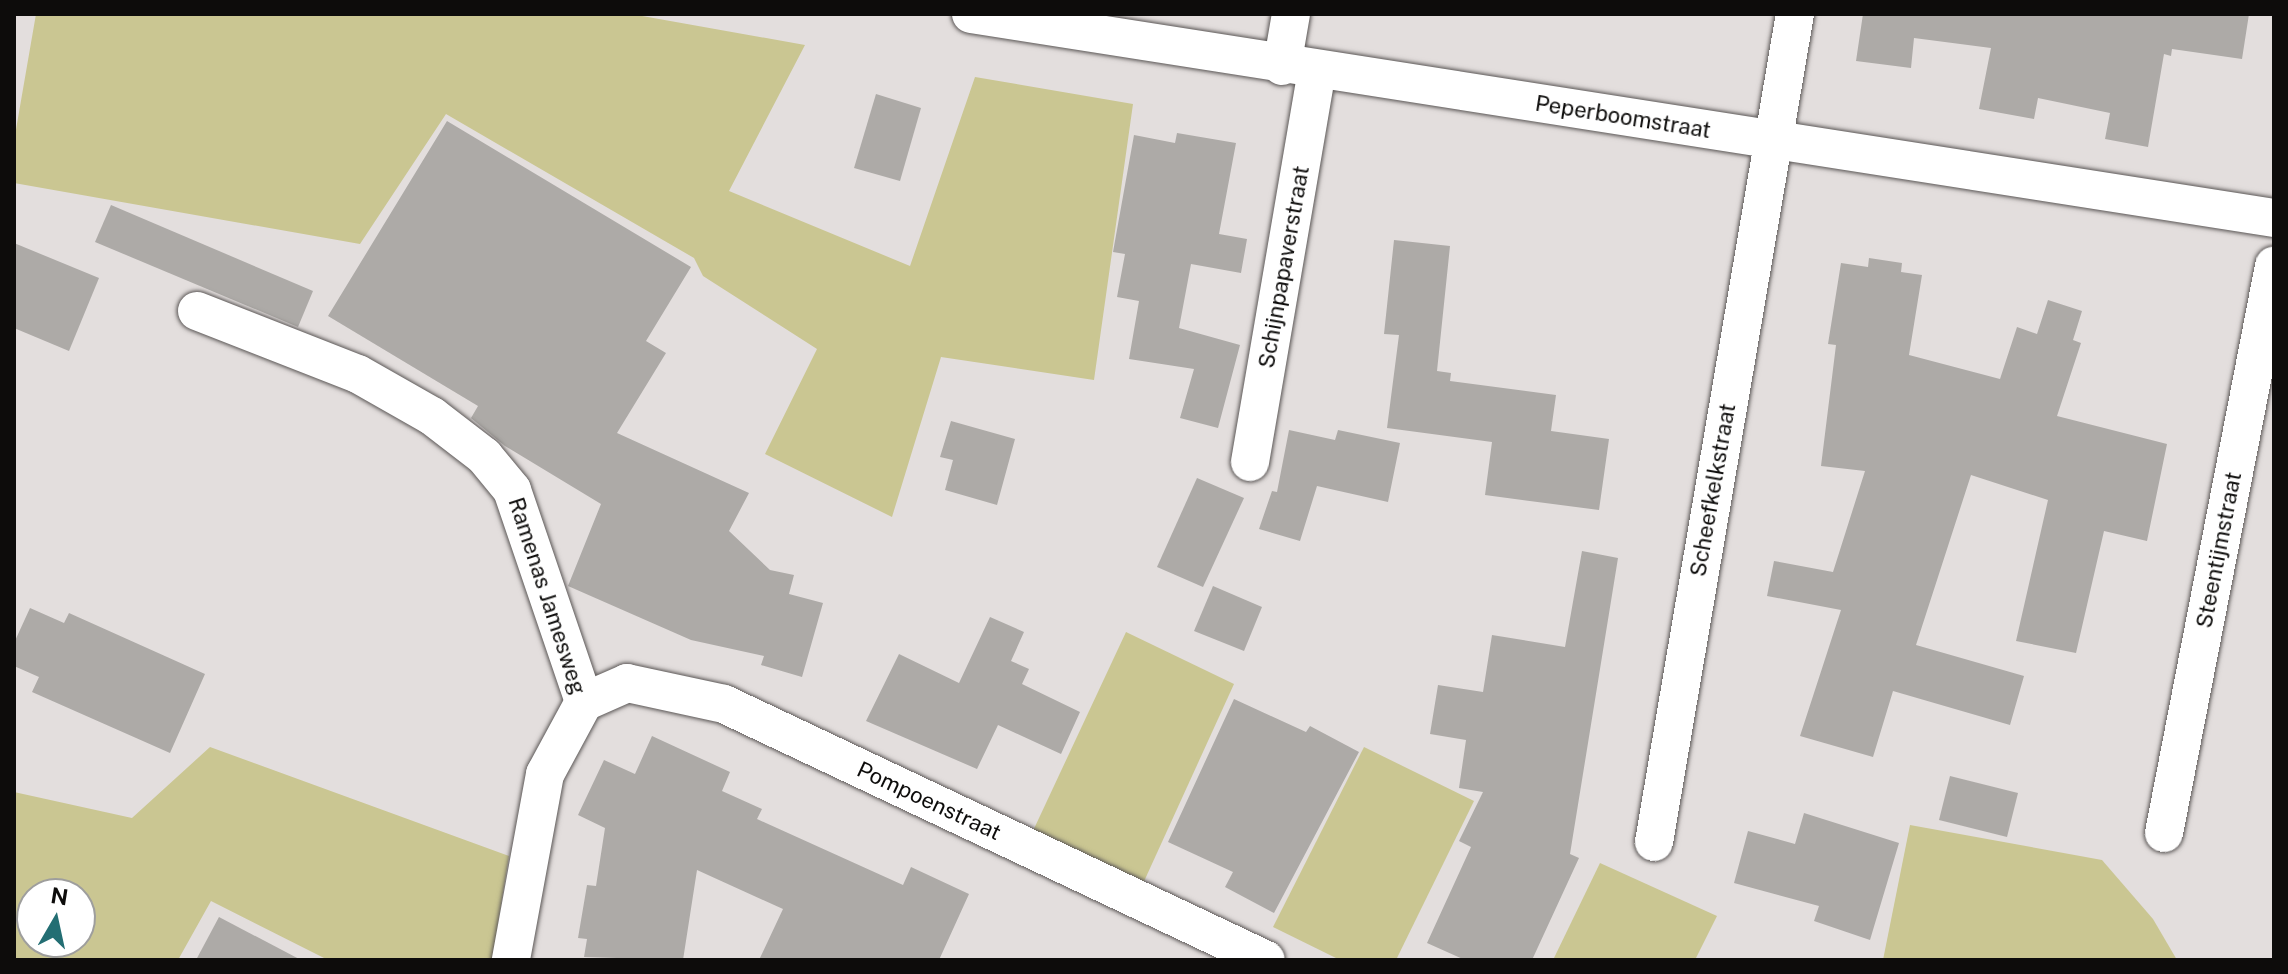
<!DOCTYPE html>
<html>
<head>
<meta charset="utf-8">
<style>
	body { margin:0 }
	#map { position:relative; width:2288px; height:974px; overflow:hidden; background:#e3dedd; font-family:"Public Sans",sans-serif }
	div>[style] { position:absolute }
	.green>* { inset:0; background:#cac692 }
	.building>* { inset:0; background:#adaaa7 }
	.roads { filter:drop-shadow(0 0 2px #5b5756) drop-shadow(0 0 2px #5b5756) }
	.street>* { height:38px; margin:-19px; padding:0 19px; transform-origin:19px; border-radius:19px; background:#fff }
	span { translate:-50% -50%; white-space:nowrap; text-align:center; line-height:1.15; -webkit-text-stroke:8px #fff; paint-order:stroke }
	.street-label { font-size:22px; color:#0d0c0b }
	.frame { position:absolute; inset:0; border:16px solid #0d0c0b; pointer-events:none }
	.north { position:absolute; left:16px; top:878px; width:80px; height:80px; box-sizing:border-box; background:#fff; border:2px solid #9e9e9d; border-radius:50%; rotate:9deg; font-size:22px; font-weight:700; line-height:32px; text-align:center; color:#0d0c0b }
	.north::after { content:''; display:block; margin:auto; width:28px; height:36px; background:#236e73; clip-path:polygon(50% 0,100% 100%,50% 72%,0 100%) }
</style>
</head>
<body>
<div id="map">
	<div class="green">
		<i style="clip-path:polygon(36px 14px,631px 14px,805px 45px,729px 191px,910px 266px,975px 77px,1133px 104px,1094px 380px,941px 357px,892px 517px,765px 454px,817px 349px,703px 276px,694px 258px,446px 114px,360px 244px,14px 183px,14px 141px)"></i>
		<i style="clip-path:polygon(1126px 632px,1234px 684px,1141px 888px,1032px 833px)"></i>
		<i style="clip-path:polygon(evenodd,210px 747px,509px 856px,492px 960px,328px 960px,211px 901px,178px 960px,14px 960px,14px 792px,132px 818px,210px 747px,32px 894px,80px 894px,80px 942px,32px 942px,32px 894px)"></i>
		<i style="clip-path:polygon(1364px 747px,1474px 801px,1396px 960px,1340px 960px,1273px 927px)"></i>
		<i style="clip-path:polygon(1910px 825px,2102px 860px,2153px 919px,2177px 960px,1883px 960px)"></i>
		<i style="clip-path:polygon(1600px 863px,1717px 916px,1695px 960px,1553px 960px)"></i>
	</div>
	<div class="building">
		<i style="clip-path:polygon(1863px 14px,2249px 14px,2242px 59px,2172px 49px,2171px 56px,2164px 54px,2148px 147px,2105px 139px,2110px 113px,2038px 98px,2034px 119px,1979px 109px,1991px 48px,1914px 38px,1911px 68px,1856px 61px)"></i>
		<i style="clip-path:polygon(876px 94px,921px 108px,900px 181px,854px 168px)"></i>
		<i style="clip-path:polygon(447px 121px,691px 267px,646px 341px,666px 353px,617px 433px,749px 493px,729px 531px,770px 570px,794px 575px,789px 594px,823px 603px,802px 677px,761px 665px,764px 656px,691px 640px,568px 586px,601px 504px,505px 446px,471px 418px,478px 406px,328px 316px)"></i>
		<i style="clip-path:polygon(1177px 133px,1236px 143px,1219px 234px,1247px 239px,1241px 273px,1191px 264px,1179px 328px,1240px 345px,1218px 428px,1180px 418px,1194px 369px,1129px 359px,1139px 301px,1117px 297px,1125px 254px,1113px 252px,1134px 135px,1175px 143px)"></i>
		<i style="clip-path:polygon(111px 205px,313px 291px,298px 327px,95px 242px)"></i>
		<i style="clip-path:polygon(1394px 240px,1450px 246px,1437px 371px,1451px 373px,1450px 381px,1556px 395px,1551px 431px,1609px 439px,1599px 510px,1485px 495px,1492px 442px,1387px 428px,1399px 335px,1384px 334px)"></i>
		<i style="clip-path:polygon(14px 243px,99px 278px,69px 351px,14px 328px)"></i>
		<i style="clip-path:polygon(1869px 258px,1902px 263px,1901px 272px,1922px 275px,1909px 355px,2000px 379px,2017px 327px,2037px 334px,2048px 300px,2082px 311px,2073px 340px,2081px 343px,2057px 416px,2167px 444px,2147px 541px,2104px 531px,2076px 653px,2016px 641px,2048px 500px,1971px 475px,1916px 645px,2024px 676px,2010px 725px,1893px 691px,1873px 757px,1800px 736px,1841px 610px,1767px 596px,1774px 561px,1833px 572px,1865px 471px,1821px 466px,1836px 345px,1828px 344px,1841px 263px,1868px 267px)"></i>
		<i style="clip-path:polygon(951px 421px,1015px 439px,997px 505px,945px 490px,953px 460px,940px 457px)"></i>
		<i style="clip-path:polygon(1289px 430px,1335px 440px,1338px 430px,1400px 443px,1388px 502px,1317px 486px,1300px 541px,1259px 529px,1272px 491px,1277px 492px)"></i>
		<i style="clip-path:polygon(1197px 478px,1244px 498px,1203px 587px,1157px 567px)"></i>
		<i style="clip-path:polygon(1582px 551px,1618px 558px,1570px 854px,1579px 858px,1532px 960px,1465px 960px,1427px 943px,1471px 847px,1459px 841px,1483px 792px,1459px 788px,1466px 740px,1430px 734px,1438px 685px,1483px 692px,1492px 635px,1565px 647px)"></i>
		<i style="clip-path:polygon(1213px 586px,1262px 607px,1244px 651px,1194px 631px)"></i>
		<i style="clip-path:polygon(30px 608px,64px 623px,69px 613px,205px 674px,170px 753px,32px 692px,39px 677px,14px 666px,14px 643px)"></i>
		<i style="clip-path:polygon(990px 617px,1024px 632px,1011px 661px,1029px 669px,1022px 684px,1080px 712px,1061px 754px,998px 725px,977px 769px,866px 721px,899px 654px,959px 683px)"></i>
		<i style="clip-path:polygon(1234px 699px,1306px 732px,1310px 726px,1359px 752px,1274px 913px,1225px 887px,1233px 872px,1168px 842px)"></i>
		<i style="clip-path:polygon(652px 736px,730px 772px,722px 791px,762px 809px,757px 819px,903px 885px,911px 867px,969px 894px,939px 960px,759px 960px,783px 909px,697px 870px,683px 960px,584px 957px,587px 939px,578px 938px,587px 885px,596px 886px,605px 828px,578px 815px,604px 760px,635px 774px)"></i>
		<i style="clip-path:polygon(1950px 776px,2018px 793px,2007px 837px,1939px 820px)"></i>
		<i style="clip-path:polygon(1804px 813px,1899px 843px,1870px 940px,1814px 921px,1819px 906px,1734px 883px,1748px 831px,1795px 844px)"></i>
		<i style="clip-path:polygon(219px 917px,301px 960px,196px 960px)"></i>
	</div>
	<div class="roads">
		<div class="street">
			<i style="left:971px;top:14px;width:1319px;rotate:8.9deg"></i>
			<i style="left:1282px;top:66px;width:53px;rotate:-80.2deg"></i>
			<i style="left:197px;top:311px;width:173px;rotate:21.4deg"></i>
			<i style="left:358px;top:374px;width:85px;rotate:29.6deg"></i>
			<i style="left:432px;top:416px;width:66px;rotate:37.6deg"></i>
			<i style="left:484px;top:456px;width:44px;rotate:50.5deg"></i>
			<i style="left:512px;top:490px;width:224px;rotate:71.2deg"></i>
			<i style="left:584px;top:702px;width:82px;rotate:118.4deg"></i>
			<i style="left:545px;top:774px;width:189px;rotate:100.4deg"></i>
			<i style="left:1250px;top:462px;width:397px;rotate:-80.3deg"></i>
			<i style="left:584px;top:702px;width:47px;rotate:-23.8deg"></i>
			<i style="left:627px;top:683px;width:99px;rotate:12.2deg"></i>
			<i style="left:724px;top:704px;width:599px;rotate:25.28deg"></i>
			<i style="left:2164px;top:833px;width:578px;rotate:-79.02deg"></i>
			<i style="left:1654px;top:842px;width:840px;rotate:-80.34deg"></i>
		</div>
	</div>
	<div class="street-label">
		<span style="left:1623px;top:117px;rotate:9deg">Peperboomstraat</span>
		<span style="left:1284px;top:267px;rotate:-80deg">Schijnpapaverstraat</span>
		<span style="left:1713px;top:490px;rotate:-80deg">Scheefkelkstraat</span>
		<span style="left:2219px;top:550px;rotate:-79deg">Steentijmstraat</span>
		<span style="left:547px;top:596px;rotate:72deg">Ramenas Jamesweg</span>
		<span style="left:929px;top:801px;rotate:25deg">Pompoenstraat</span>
	</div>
	<div class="frame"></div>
	<div class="north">N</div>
</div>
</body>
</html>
